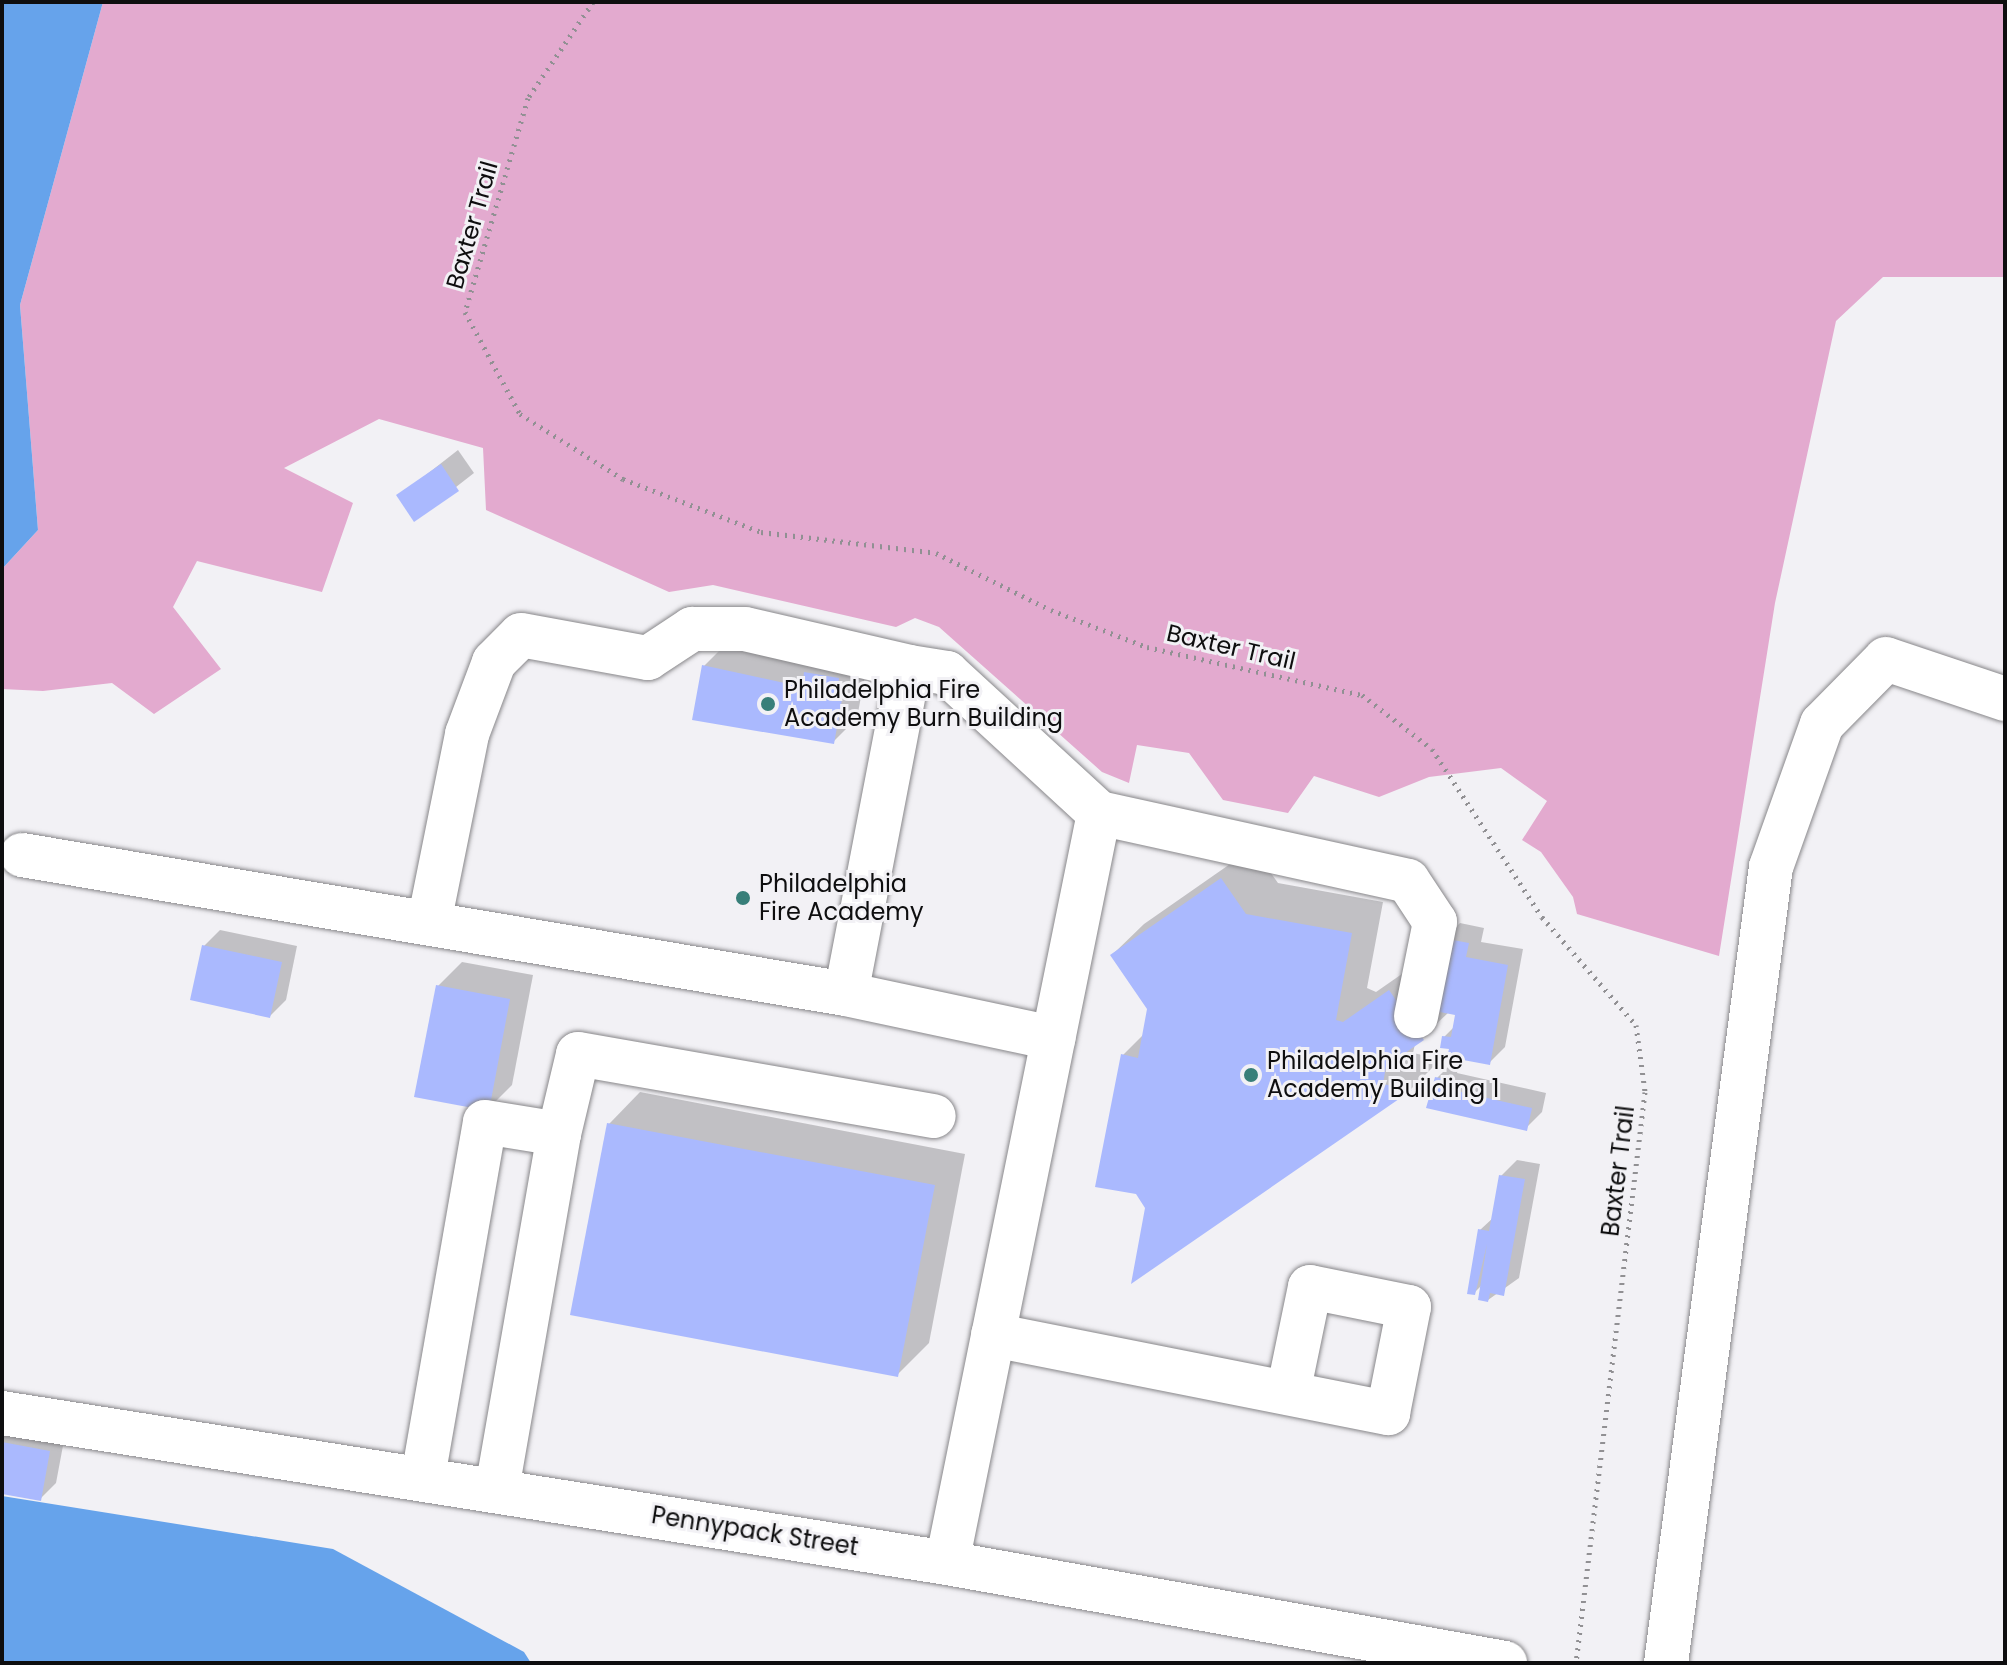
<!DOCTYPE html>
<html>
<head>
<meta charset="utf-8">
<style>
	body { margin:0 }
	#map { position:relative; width:2007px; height:1665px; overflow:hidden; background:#f2f1f5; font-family:Poppins,sans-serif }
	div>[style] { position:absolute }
	.green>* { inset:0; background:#e3aacf }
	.water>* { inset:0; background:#66a3eb }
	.shadow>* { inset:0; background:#0003 }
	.building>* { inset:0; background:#aab9fe }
	.path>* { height:5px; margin-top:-2.5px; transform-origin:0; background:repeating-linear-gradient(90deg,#919093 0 2px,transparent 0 8px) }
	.roads { filter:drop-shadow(0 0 2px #88878a) drop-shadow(0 0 2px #88878a) }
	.minor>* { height:44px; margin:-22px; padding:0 22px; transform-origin:22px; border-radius:22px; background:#fff }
	.dots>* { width:22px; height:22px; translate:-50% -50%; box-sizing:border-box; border:4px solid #f2f1f5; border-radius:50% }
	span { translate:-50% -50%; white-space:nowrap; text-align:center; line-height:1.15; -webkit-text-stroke:6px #f2f1f5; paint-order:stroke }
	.street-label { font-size:24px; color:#0e0e0f }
	.poi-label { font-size:24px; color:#0e0e0f }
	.left { translate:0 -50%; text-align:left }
	.frame { position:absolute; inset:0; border:4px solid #0e0e0f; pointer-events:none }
</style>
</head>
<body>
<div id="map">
	<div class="green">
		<i style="clip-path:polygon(103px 2px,2005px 2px,2005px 277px,1883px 277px,1836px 321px,1775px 603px,1719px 956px,1577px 914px,1573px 897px,1541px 852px,1522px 840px,1547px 801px,1501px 768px,1429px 777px,1379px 797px,1314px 776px,1288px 813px,1223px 800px,1189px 753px,1137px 745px,1129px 783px,1102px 772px,939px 627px,915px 618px,896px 627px,713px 585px,669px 592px,486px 510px,483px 448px,379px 419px,284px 468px,353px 503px,322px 592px,197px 561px,173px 607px,221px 669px,154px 714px,112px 683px,43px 691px,2px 689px,2px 569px,38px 530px,20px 305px)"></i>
	</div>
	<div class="water">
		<i style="clip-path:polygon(2px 2px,103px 2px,20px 305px,38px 530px,2px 569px)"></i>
		<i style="clip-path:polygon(2px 1496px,333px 1549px,524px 1652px,531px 1663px,2px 1663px)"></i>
	</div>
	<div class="shadow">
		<i style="clip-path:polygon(458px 450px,474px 473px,415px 519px,399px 496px)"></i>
		<i style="clip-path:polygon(728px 642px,867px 665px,857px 718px,833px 742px,704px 666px)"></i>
		<i style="clip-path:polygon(1253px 848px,1278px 883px,1383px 902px,1367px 988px,1376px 992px,1422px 960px,1460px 923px,1484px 928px,1481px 942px,1523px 949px,1505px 1047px,1489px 1063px,1451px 1048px,1444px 1037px,1455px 1026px,1457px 1014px,1449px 1012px,1415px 1044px,1413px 1053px,1441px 1059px,1411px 1089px,1134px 1280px,1147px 1207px,1123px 1055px,1144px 1034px,1149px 1009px,1112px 955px,1144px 924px)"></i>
		<i style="clip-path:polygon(220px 930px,297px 946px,286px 1000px,270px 1016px,204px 946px)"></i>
		<i style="clip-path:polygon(462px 962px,533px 975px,512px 1085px,488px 1109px,438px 986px)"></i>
		<i style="clip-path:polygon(1453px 1062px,1460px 1063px,1457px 1073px,1546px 1093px,1542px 1112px,1526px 1128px,1429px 1106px,1437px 1078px)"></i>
		<i style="clip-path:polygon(640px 1092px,965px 1154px,929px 1343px,897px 1375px,609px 1124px)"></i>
		<i style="clip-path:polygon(1517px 1160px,1540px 1164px,1519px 1278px,1488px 1300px,1482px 1285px,1474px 1293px,1480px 1230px,1494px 1217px,1501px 1176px)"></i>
		<i style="clip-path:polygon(2px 1424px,65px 1435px,56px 1483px,40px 1499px,2px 1492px)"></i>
	</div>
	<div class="building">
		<i style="clip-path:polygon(441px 464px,459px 491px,414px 522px,396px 495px)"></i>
		<i style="clip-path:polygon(702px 665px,789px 684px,790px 679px,803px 681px,804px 672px,839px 678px,838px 687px,844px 688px,834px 744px,692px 720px)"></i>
		<i style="clip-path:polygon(1221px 878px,1246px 914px,1352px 933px,1336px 1020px,1343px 1022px,1389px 990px,1424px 1040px,1386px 1066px,1383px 1084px,1412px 1090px,1131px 1284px,1145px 1208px,1136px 1194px,1095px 1187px,1121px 1054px,1138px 1058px,1147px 1009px,1110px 955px)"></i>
		<i style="clip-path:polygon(1442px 938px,1469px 943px,1466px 957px,1508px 965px,1490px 1065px,1447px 1057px,1449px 1049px,1440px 1048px,1442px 1036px,1451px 1037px,1455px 1015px,1430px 1010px)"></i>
		<i style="clip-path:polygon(202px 945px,282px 962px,270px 1018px,190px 1000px)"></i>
		<i style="clip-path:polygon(436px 985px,510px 999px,489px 1111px,414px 1097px)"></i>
		<i style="clip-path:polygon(1435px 1077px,1445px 1079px,1443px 1088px,1532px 1108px,1527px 1131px,1426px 1108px)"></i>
		<i style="clip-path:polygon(607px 1123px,935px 1185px,898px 1377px,570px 1315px)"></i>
		<i style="clip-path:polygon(1499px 1175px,1525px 1179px,1504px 1296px,1490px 1293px,1488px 1302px,1478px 1300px,1487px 1244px,1475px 1295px,1467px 1294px,1478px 1229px,1489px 1231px)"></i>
		<i style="clip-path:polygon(2px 1442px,50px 1451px,41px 1501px,2px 1494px)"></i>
	</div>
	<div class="path">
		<i style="left:593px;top:2px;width:116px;rotate:124.1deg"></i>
		<i style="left:528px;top:98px;width:223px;rotate:106.4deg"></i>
		<i style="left:465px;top:312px;width:116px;rotate:61.7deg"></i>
		<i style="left:520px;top:414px;width:122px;rotate:32.3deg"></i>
		<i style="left:623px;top:479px;width:148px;rotate:21deg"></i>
		<i style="left:761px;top:532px;width:176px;rotate:6.8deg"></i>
		<i style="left:936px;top:553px;width:128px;rotate:26.4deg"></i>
		<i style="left:1051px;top:610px;width:103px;rotate:21.1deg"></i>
		<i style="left:1147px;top:647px;width:220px;rotate:12.6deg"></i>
		<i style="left:1362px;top:695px;width:88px;rotate:37.6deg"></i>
		<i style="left:1432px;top:749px;width:201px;rotate:56.8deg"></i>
		<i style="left:1542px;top:917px;width:143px;rotate:49deg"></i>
		<i style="left:1636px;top:1025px;width:68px;rotate:82.3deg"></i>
		<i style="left:1645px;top:1092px;width:575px;rotate:96.89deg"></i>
	</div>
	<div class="roads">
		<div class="minor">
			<i style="left:1099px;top:813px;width:316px;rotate:12.4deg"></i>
			<i style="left:1408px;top:881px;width:49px;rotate:56.6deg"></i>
			<i style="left:1435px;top:922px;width:96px;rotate:101.4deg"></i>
			<i style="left:22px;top:855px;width:836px;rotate:9.58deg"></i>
			<i style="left:429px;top:923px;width:193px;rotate:-78.6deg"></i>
			<i style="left:467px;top:734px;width:77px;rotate:-69.4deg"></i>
			<i style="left:494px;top:662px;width:38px;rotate:-45deg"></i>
			<i style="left:521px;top:635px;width:129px;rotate:10.3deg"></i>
			<i style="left:648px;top:658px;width:53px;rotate:-33.4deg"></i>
			<i style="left:692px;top:629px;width:53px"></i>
			<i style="left:745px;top:629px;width:168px;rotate:13deg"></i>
			<i style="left:559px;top:1134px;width:82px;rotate:-76.6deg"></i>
			<i style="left:578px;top:1054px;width:361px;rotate:9.9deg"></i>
			<i style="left:993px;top:1335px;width:403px;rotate:11.2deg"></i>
			<i style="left:1388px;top:1413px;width:108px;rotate:-78.8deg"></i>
			<i style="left:1409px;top:1307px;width:101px;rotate:-168.6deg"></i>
			<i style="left:1310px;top:1287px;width:108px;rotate:101.7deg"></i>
			<i style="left:2px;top:1413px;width:957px;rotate:9.02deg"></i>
			<i style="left:947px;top:1563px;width:567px;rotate:10.16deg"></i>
			<i style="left:423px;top:1477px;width:360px;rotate:-80.1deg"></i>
			<i style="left:485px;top:1122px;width:75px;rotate:9.2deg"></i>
			<i style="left:559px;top:1134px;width:359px;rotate:99.9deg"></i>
			<i style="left:947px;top:1563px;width:765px;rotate:-78.54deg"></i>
			<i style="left:1099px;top:813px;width:207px;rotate:-137.4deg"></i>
			<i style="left:947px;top:673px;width:38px;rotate:-171deg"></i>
			<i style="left:909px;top:667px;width:333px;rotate:100.9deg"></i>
			<i style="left:846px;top:994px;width:212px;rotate:12deg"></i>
			<i style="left:1666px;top:1663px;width:803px;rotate:-82.49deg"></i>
			<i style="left:1771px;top:867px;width:152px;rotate:-70.4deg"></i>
			<i style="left:1822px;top:724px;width:91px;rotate:-45.4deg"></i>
			<i style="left:1886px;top:659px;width:126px;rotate:18.6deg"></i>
		</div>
	</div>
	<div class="dots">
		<i style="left:768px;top:704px;background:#387f79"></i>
		<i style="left:743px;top:898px;background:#387f79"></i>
		<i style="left:1251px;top:1075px;background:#387f79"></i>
	</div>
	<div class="street-label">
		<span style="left:472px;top:225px;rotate:-74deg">Baxter Trail</span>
		<span style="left:1231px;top:647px;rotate:13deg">Baxter Trail</span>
		<span style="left:1618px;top:1171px;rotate:-83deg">Baxter Trail</span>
		<span style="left:755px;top:1531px;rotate:9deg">Pennypack Street</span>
	</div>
	<div class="poi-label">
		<span class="left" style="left:784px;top:704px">Philadelphia Fire<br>Academy Burn Building</span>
		<span class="left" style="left:759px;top:898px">Philadelphia<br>Fire Academy</span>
		<span class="left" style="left:1267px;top:1075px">Philadelphia Fire<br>Academy Building 1</span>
	</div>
	<div class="frame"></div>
</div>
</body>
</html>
